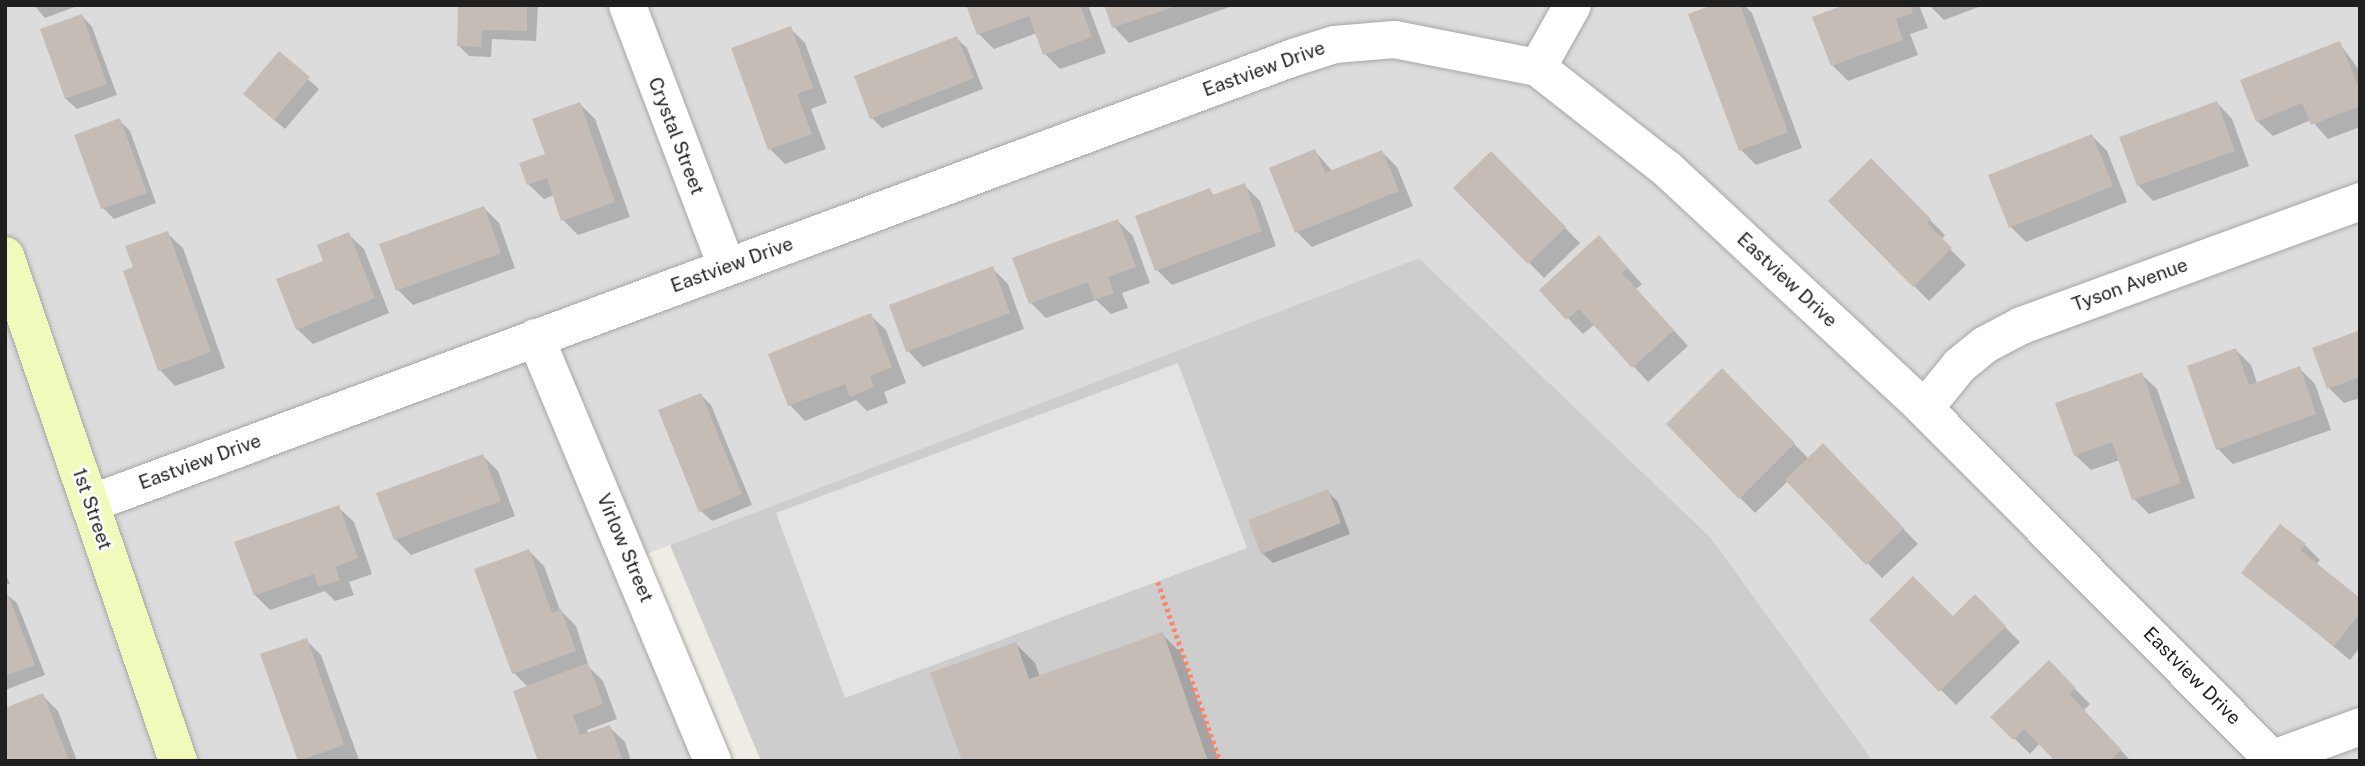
<!DOCTYPE html>
<html>
<head>
<meta charset="utf-8">
<style>
	body { margin:0 }
	#map { position:relative; width:2365px; height:766px; overflow:hidden; background:#f0ede6; font-family:"Public Sans",sans-serif }
	div>[style] { position:absolute }
	.residential>* { inset:0; background:#dddcdc }
	.religious>* { inset:0; background:#cdcdcd }
	.parking>* { inset:0; background:#e3e3e3 }
	.shadow>* { inset:0; background:#0003 }
	.building>* { inset:0; background:#c5bdb5 }
	.path>* { height:4.5px; margin-top:-2.25px; transform-origin:0; background:repeating-linear-gradient(90deg,#fa866c 0 3.5px,transparent 0 7px) }
	.roads { filter:drop-shadow(0 0 2px #a6a6a6) drop-shadow(0 0 2px #a6a6a6) }
	.minor>* { height:37px; margin:-18.5px; padding:0 18.5px; transform-origin:18.5px; border-radius:18.5px; background:#fff }
	.secondary>* { height:38px; margin:-19px; padding:0 19px; transform-origin:19px; border-radius:19px; background:#f1faba }
	span { translate:-50% -50%; white-space:nowrap; text-align:center; line-height:1.15; -webkit-text-stroke:5px #fff; paint-order:stroke }
	.street-label { font-size:19px; color:#1f1f1f }
	.frame { position:absolute; inset:0; border:7px solid #1f1f1f; pointer-events:none }
</style>
</head>
<body>
<div id="map">
	<div class="residential">
		<i style="clip-path:polygon(5px 5px,2360px 5px,2360px 761px,1873px 761px,1711px 538px,1419px 258px,631px 560px,712px 761px,5px 761px)"></i>
	</div>
	<div class="religious">
		<i style="clip-path:polygon(1419px 258px,1711px 538px,1873px 761px,761px 761px,670px 545px)"></i>
	</div>
	<div class="parking">
		<i style="clip-path:polygon(1178px 363px,1247px 548px,845px 698px,776px 513px)"></i>
	</div>
	<div class="shadow">
		<i style="clip-path:polygon(34px 5px,80px 5px,45px 18px)"></i>
		<i style="clip-path:polygon(460px 5px,538px 5px,536px 41px,492px 39px,491px 57px,469px 56px,458px 45px)"></i>
		<i style="clip-path:polygon(968px 5px,1088px 5px,1106px 53px,1060px 69px,1045px 54px,1037px 33px,994px 49px,979px 34px)"></i>
		<i style="clip-path:polygon(1106px 5px,1235px 5px,1129px 43px,1114px 27px)"></i>
		<i style="clip-path:polygon(1717px 5px,1744px 5px,1752px 13px,1802px 148px,1756px 165px,1741px 150px)"></i>
		<i style="clip-path:polygon(1849px 5px,1919px 5px,1928px 28px,1910px 34px,1918px 55px,1848px 81px,1832px 65px)"></i>
		<i style="clip-path:polygon(1929px 5px,1984px 5px,1944px 20px)"></i>
		<i style="clip-path:polygon(82px 16px,92px 27px,117px 95px,77px 109px,66px 99px)"></i>
		<i style="clip-path:polygon(790px 28px,805px 43px,827px 103px,811px 109px,826px 149px,785px 164px,770px 149px)"></i>
		<i style="clip-path:polygon(956px 38px,967px 48px,983px 89px,882px 128px,872px 118px)"></i>
		<i style="clip-path:polygon(2339px 43px,2360px 71px,2360px 127px,2328px 139px,2311px 120px,2273px 136px,2257px 121px)"></i>
		<i style="clip-path:polygon(280px 54px,319px 89px,285px 129px,256px 105px)"></i>
		<i style="clip-path:polygon(2217px 103px,2232px 119px,2249px 166px,2153px 201px,2138px 185px)"></i>
		<i style="clip-path:polygon(580px 104px,595px 119px,630px 217px,578px 235px,563px 220px,554px 195px,544px 199px,528px 184px)"></i>
		<i style="clip-path:polygon(119px 120px,130px 131px,156px 203px,114px 219px,103px 208px)"></i>
		<i style="clip-path:polygon(2092px 136px,2107px 151px,2127px 202px,2026px 242px,2011px 227px)"></i>
		<i style="clip-path:polygon(1315px 151px,1333px 172px,1382px 152px,1397px 167px,1413px 206px,1312px 247px,1297px 232px)"></i>
		<i style="clip-path:polygon(1491px 153px,1580px 243px,1544px 278px,1456px 188px)"></i>
		<i style="clip-path:polygon(1871px 161px,1945px 235px,1941px 240px,1966px 265px,1929px 301px,1830px 201px)"></i>
		<i style="clip-path:polygon(1244px 185px,1260px 201px,1276px 246px,1172px 285px,1157px 270px,1209px 190px,1215px 196px)"></i>
		<i style="clip-path:polygon(484px 208px,499px 223px,515px 268px,413px 305px,398px 290px)"></i>
		<i style="clip-path:polygon(1118px 221px,1133px 236px,1150px 283px,1122px 293px,1128px 308px,1111px 314px,1096px 300px,1046px 318px,1031px 303px)"></i>
		<i style="clip-path:polygon(167px 233px,183px 248px,225px 368px,175px 386px,160px 370px)"></i>
		<i style="clip-path:polygon(348px 234px,364px 249px,389px 313px,313px 344px,297px 329px)"></i>
		<i style="clip-path:polygon(1614px 253px,1642px 284px,1636px 289px,1688px 346px,1648px 382px,1595px 324px,1583px 334px,1541px 290px)"></i>
		<i style="clip-path:polygon(992px 268px,1008px 284px,1024px 329px,923px 367px,908px 351px)"></i>
		<i style="clip-path:polygon(870px 315px,886px 330px,906px 383px,884px 392px,888px 403px,867px 411px,856px 400px,805px 421px,790px 405px,770px 355px)"></i>
		<i style="clip-path:polygon(2360px 332px,2360px 398px,2344px 403px,2329px 388px)"></i>
		<i style="clip-path:polygon(2236px 350px,2251px 365px,2257px 383px,2299px 368px,2315px 384px,2331px 430px,2233px 464px,2218px 449px)"></i>
		<i style="clip-path:polygon(1722px 371px,1809px 459px,1838px 461px,1918px 544px,1882px 578px,1788px 481px,1755px 513px,1668px 424px)"></i>
		<i style="clip-path:polygon(2141px 374px,2157px 389px,2195px 498px,2149px 514px,2134px 499px,2120px 460px,2091px 470px,2075px 455px)"></i>
		<i style="clip-path:polygon(701px 395px,711px 405px,752px 505px,712px 521px,701px 511px)"></i>
		<i style="clip-path:polygon(483px 456px,498px 471px,515px 516px,411px 555px,396px 540px,379px 494px)"></i>
		<i style="clip-path:polygon(1327px 491px,1338px 502px,1350px 534px,1273px 563px,1262px 553px)"></i>
		<i style="clip-path:polygon(338px 507px,354px 522px,372px 574px,349px 582px,354px 595px,335px 601px,325px 591px,270px 610px,255px 595px)"></i>
		<i style="clip-path:polygon(2305px 545px,2320px 560px,2316px 565px,2360px 600px,2360px 647px,2350px 660px,2244px 573px)"></i>
		<i style="clip-path:polygon(529px 551px,544px 566px,560px 610px,576px 626px,589px 667px,603px 681px,617px 719px,587px 730px,588px 734px,609px 727px,625px 742px,631px 761px,540px 761px,528px 687px,514px 673px)"></i>
		<i style="clip-path:polygon(5px 572px,10px 584px,5px 585px)"></i>
		<i style="clip-path:polygon(5px 593px,17px 603px,45px 675px,5px 690px)"></i>
		<i style="clip-path:polygon(1975px 597px,2020px 642px,1956px 705px,1871px 620px,1953px 619px)"></i>
		<i style="clip-path:polygon(1162px 634px,1181px 653px,1219px 761px,964px 761px,1016px 644px,1035px 663px,1040px 677px)"></i>
		<i style="clip-path:polygon(306px 640px,321px 655px,359px 760px,299px 760px)"></i>
		<i style="clip-path:polygon(2049px 663px,2090px 704px,2083px 711px,2131px 761px,2057px 761px,2040px 743px,2030px 754px,1993px 717px)"></i>
		<i style="clip-path:polygon(42px 695px,58px 711px,77px 761px,5px 761px)"></i>
	</div>
	<div class="building">
		<i style="clip-path:polygon(458px 5px,527px 5px,527px 31px,482px 30px,481px 47px,457px 46px)"></i>
		<i style="clip-path:polygon(966px 5px,1080px 5px,1092px 37px,1043px 55px,1029px 16px,977px 35px)"></i>
		<i style="clip-path:polygon(1104px 5px,1177px 5px,1177px 6px,1112px 28px)"></i>
		<i style="clip-path:polygon(1712px 5px,1740px 5px,1788px 132px,1739px 151px,1688px 14px)"></i>
		<i style="clip-path:polygon(1844px 5px,1911px 5px,1913px 13px,1896px 19px,1903px 40px,1831px 66px,1812px 17px)"></i>
		<i style="clip-path:polygon(82px 14px,107px 84px,65px 99px,40px 29px)"></i>
		<i style="clip-path:polygon(791px 26px,813px 88px,797px 94px,812px 134px,768px 150px,731px 48px)"></i>
		<i style="clip-path:polygon(957px 36px,974px 78px,870px 119px,854px 76px)"></i>
		<i style="clip-path:polygon(2340px 41px,2360px 91px,2360px 106px,2311px 125px,2302px 103px,2256px 122px,2240px 80px)"></i>
		<i style="clip-path:polygon(279px 51px,310px 77px,274px 120px,243px 94px)"></i>
		<i style="clip-path:polygon(2217px 101px,2235px 151px,2137px 186px,2119px 137px)"></i>
		<i style="clip-path:polygon(580px 102px,615px 202px,561px 221px,547px 178px,527px 185px,519px 163px,545px 154px,532px 119px)"></i>
		<i style="clip-path:polygon(120px 118px,147px 193px,101px 209px,74px 135px)"></i>
		<i style="clip-path:polygon(2092px 134px,2113px 186px,2009px 228px,1988px 175px)"></i>
		<i style="clip-path:polygon(1315px 149px,1325px 173px,1382px 150px,1399px 191px,1295px 233px,1269px 168px)"></i>
		<i style="clip-path:polygon(1491px 151px,1566px 227px,1528px 264px,1453px 188px)"></i>
		<i style="clip-path:polygon(1871px 158px,1931px 219px,1927px 223px,1952px 248px,1913px 287px,1828px 201px)"></i>
		<i style="clip-path:polygon(1245px 183px,1262px 231px,1155px 271px,1135px 216px,1210px 188px,1213px 195px)"></i>
		<i style="clip-path:polygon(484px 206px,501px 253px,396px 291px,379px 244px)"></i>
		<i style="clip-path:polygon(1118px 219px,1136px 267px,1108px 277px,1114px 293px,1094px 300px,1088px 282px,1029px 304px,1012px 258px)"></i>
		<i style="clip-path:polygon(168px 231px,211px 352px,158px 371px,123px 271px,133px 267px,125px 246px)"></i>
		<i style="clip-path:polygon(349px 232px,375px 298px,296px 330px,276px 279px,323px 261px,317px 245px)"></i>
		<i style="clip-path:polygon(1599px 235px,1628px 268px,1622px 273px,1674px 330px,1632px 368px,1579px 309px,1566px 320px,1539px 290px)"></i>
		<i style="clip-path:polygon(993px 266px,1010px 313px,906px 352px,889px 305px)"></i>
		<i style="clip-path:polygon(871px 313px,892px 367px,870px 376px,874px 387px,850px 397px,845px 384px,788px 406px,768px 354px)"></i>
		<i style="clip-path:polygon(2360px 330px,2360px 377px,2327px 389px,2312px 348px)"></i>
		<i style="clip-path:polygon(2236px 348px,2249px 385px,2300px 366px,2316px 414px,2216px 450px,2187px 366px)"></i>
		<i style="clip-path:polygon(1722px 368px,1795px 443px,1739px 499px,1666px 424px)"></i>
		<i style="clip-path:polygon(2142px 372px,2181px 483px,2132px 500px,2112px 442px,2074px 456px,2055px 403px)"></i>
		<i style="clip-path:polygon(701px 393px,742px 494px,699px 512px,658px 410px)"></i>
		<i style="clip-path:polygon(1823px 443px,1904px 528px,1866px 565px,1785px 480px)"></i>
		<i style="clip-path:polygon(483px 454px,501px 501px,394px 540px,376px 493px)"></i>
		<i style="clip-path:polygon(1328px 489px,1341px 523px,1261px 554px,1248px 520px)"></i>
		<i style="clip-path:polygon(339px 505px,358px 558px,335px 567px,340px 580px,318px 587px,314px 574px,254px 596px,234px 542px)"></i>
		<i style="clip-path:polygon(2280px 524px,2306px 544px,2300px 550px,2360px 598px,2360px 613px,2334px 646px,2241px 573px)"></i>
		<i style="clip-path:polygon(529px 549px,552px 613px,561px 609px,576px 651px,512px 674px,474px 569px)"></i>
		<i style="clip-path:polygon(1913px 576px,1953px 616px,1975px 594px,2006px 626px,1939px 692px,1869px 620px)"></i>
		<i style="clip-path:polygon(5px 587px,35px 665px,5px 676px)"></i>
		<i style="clip-path:polygon(1163px 632px,1208px 761px,962px 761px,930px 673px,1016px 642px,1029px 679px)"></i>
		<i style="clip-path:polygon(307px 638px,344px 745px,298px 761px,260px 654px)"></i>
		<i style="clip-path:polygon(2049px 660px,2076px 688px,2069px 694px,2121px 749px,2110px 761px,2055px 761px,2024px 729px,2013px 740px,1990px 717px)"></i>
		<i style="clip-path:polygon(588px 663px,603px 704px,573px 715px,580px 735px,610px 725px,623px 761px,538px 761px,513px 691px)"></i>
		<i style="clip-path:polygon(43px 693px,69px 761px,5px 761px,5px 708px)"></i>
	</div>
	<div class="path">
		<i style="left:1158px;top:582px;width:189px;rotate:70.9deg"></i>
	</div>
	<div class="roads">
		<div class="minor">
			<i style="left:627px;top:5px;width:279px;rotate:69.2deg"></i>
			<i style="left:1537px;top:67px;width:71px;rotate:-60.6deg"></i>
			<i style="left:535px;top:337px;width:459px;rotate:67.3deg"></i>
			<i style="left:1924px;top:408px;width:55px;rotate:-50.9deg"></i>
			<i style="left:1959px;top:365px;width:33px;rotate:-39deg"></i>
			<i style="left:1985px;top:344px;width:41px;rotate:-27.8deg"></i>
			<i style="left:2021px;top:325px;width:361px;rotate:-20.1deg"></i>
			<i style="left:90px;top:503px;width:1283px;rotate:-20.34deg"></i>
			<i style="left:1293px;top:57px;width:43px;rotate:-17.6deg"></i>
			<i style="left:1334px;top:44px;width:60px;rotate:-4.8deg"></i>
			<i style="left:1394px;top:39px;width:146px;rotate:11.1deg"></i>
			<i style="left:1537px;top:67px;width:165px;rotate:38.1deg"></i>
			<i style="left:1667px;top:169px;width:351px;rotate:42.9deg"></i>
			<i style="left:1924px;top:408px;width:497px;rotate:45.2deg"></i>
			<i style="left:2273px;top:758px;width:93px;rotate:-20.2deg"></i>
		</div>
		<div class="secondary">
			<i style="left:5px;top:256px;width:534px;rotate:71.09deg"></i>
		</div>
	</div>
	<div class="street-label">
		<span style="left:1264px;top:69px;rotate:-20deg">Eastview Drive</span>
		<span style="left:676px;top:136px;rotate:69deg">Crystal Street</span>
		<span style="left:732px;top:265px;rotate:-20deg">Eastview Drive</span>
		<span style="left:1787px;top:280px;rotate:43deg">Eastview Drive</span>
		<span style="left:2130px;top:285px;rotate:-20deg">Tyson Avenue</span>
		<span style="left:200px;top:462px;rotate:-20deg">Eastview Drive</span>
		<span style="left:92px;top:509px;rotate:71deg">1st Street</span>
		<span style="left:625px;top:548px;rotate:67deg">Virlow Street</span>
		<span style="left:2192px;top:676px;rotate:45deg">Eastview Drive</span>
	</div>
	<div class="frame"></div>
</div>
</body>
</html>
